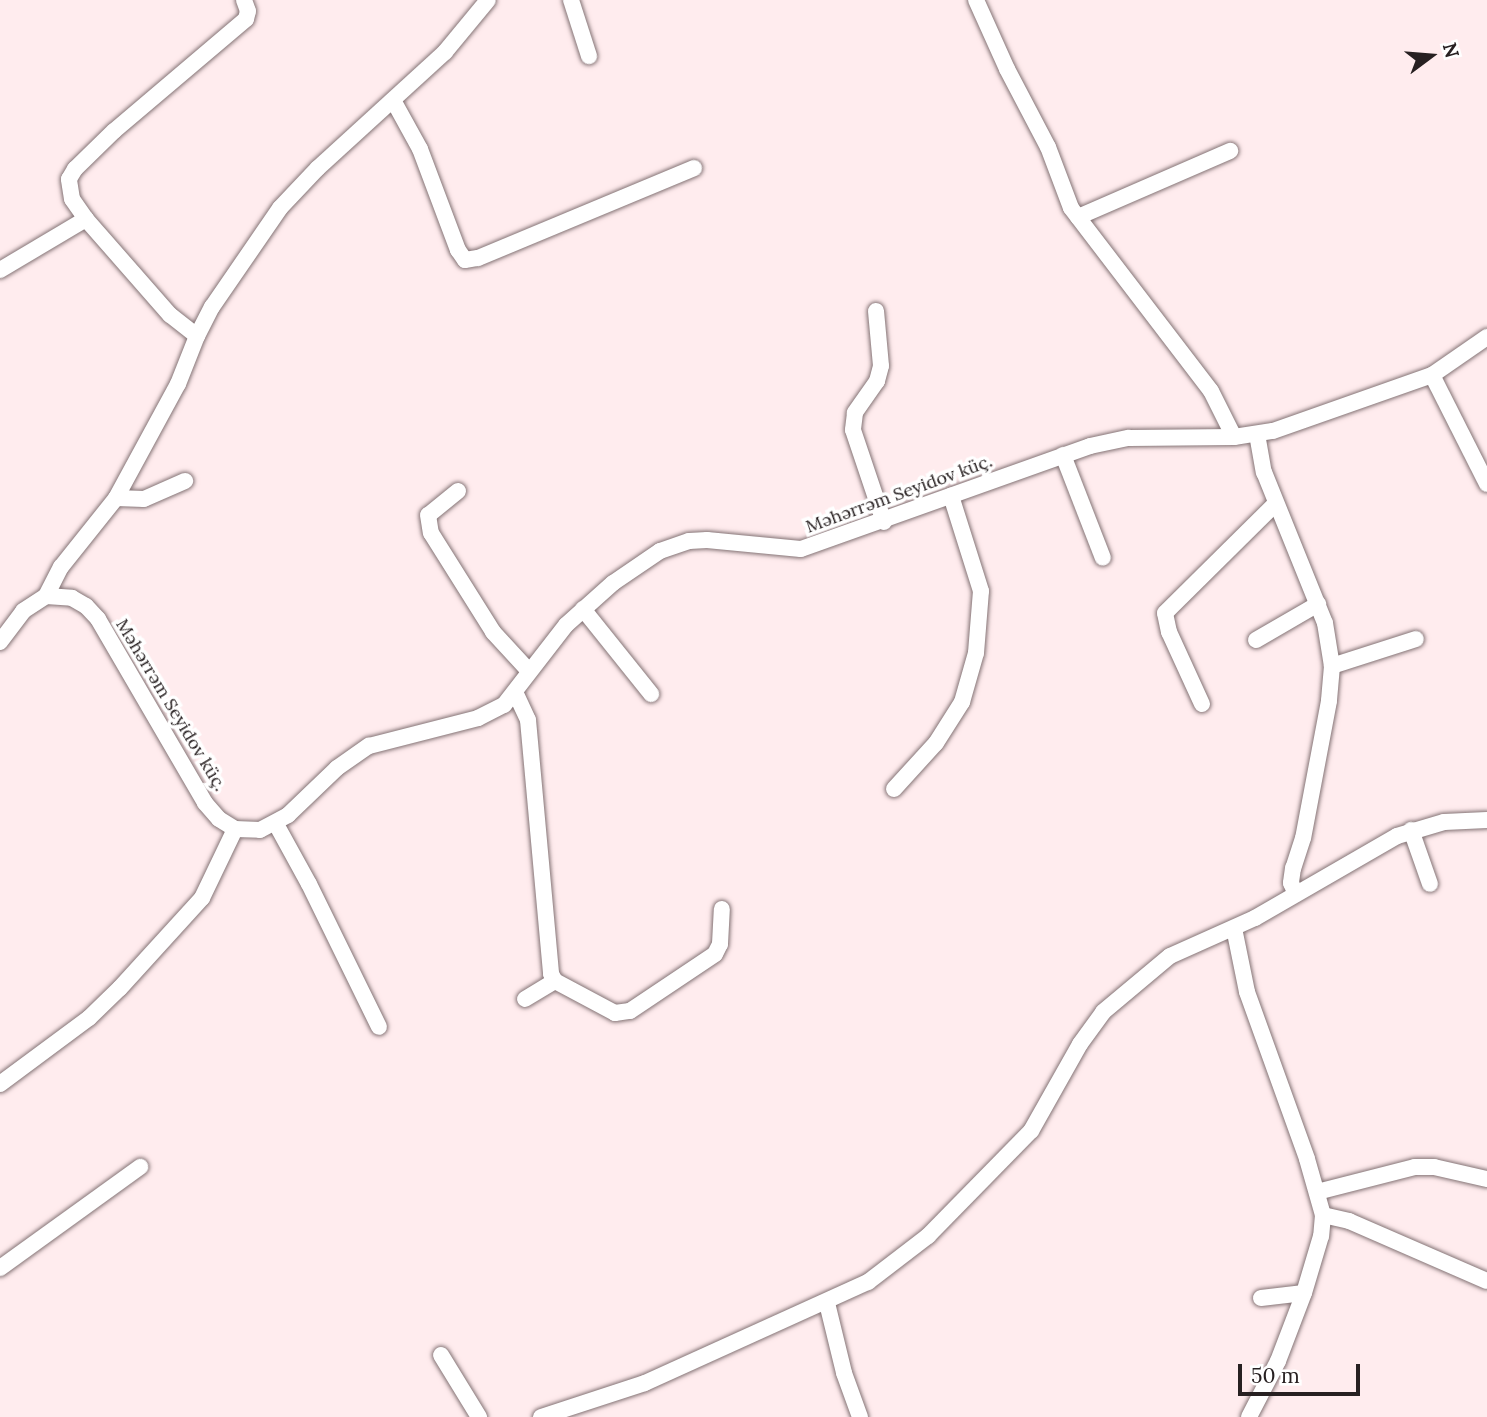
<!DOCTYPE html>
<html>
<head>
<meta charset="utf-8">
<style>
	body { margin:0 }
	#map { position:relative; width:1487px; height:1417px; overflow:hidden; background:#ffecee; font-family:Lora,serif }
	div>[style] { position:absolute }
	.roads { filter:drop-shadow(0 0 2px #847375) drop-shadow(0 0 2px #847375) }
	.minor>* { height:16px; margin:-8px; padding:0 8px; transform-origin:8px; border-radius:8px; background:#fff }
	span { translate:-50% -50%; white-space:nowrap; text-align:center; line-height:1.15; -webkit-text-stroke:7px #fff; paint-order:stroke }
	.street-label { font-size:18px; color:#272021 }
	.north { position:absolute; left:1396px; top:21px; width:70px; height:70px; -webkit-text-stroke:5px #fff; paint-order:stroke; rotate:74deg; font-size:19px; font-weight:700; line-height:28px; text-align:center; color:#272021 }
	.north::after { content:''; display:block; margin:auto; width:24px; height:32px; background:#272021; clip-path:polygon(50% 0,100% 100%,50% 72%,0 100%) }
	.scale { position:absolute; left:1238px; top:1364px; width:122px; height:32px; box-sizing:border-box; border:4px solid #272021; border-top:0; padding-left:9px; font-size:21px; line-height:24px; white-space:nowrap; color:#272021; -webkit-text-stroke:5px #fff; paint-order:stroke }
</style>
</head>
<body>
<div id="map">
	<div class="roads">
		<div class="minor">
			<i style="left:571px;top:0;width:59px;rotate:72.2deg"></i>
			<i style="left:976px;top:0;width:76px;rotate:65.8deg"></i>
			<i style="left:1007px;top:69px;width:88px;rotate:62.3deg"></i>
			<i style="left:1048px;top:147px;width:65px;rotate:69.3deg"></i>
			<i style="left:1071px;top:208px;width:230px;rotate:52.6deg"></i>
			<i style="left:1211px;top:391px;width:51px;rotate:63.4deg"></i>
			<i style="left:393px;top:100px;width:56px;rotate:61.1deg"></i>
			<i style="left:420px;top:149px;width:108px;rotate:69.4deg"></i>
			<i style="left:458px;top:250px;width:12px;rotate:55deg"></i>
			<i style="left:465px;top:260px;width:13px;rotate:-9deg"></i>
			<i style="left:478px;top:258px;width:234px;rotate:-22.6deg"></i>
			<i style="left:1078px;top:217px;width:166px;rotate:-23.5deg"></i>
			<i style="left:0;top:270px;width:100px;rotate:-30.7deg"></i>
			<i style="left:876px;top:311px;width:55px;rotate:84.8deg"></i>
			<i style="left:881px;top:366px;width:16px;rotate:105deg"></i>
			<i style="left:877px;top:381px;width:39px;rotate:125deg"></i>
			<i style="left:855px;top:413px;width:17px;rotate:97deg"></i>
			<i style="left:853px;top:430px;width:97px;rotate:71.4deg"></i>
			<i style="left:197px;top:336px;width:34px;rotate:-142deg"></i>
			<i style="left:170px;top:315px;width:128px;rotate:-131.2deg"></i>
			<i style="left:86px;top:219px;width:24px;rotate:-125deg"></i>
			<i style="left:72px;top:199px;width:20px;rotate:-99deg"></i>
			<i style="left:69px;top:179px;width:12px;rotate:-59deg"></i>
			<i style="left:75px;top:169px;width:54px;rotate:-44.3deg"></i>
			<i style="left:114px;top:131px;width:173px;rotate:-40.3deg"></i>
			<i style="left:246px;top:19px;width:8px;rotate:-76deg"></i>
			<i style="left:248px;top:11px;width:12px;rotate:-110deg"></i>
			<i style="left:1432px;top:375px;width:122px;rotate:63.2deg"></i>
			<i style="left:1257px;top:434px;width:39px;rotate:80deg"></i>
			<i style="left:1264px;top:472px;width:163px;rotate:68deg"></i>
			<i style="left:1325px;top:623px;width:44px;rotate:80.8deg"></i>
			<i style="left:1332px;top:666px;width:35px;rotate:95deg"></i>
			<i style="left:1329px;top:701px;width:139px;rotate:100.7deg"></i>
			<i style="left:1303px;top:838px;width:32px;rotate:108deg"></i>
			<i style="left:1293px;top:868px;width:15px;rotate:98deg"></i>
			<i style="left:1291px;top:883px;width:12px;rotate:66deg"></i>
			<i style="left:1063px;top:455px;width:110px;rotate:68.8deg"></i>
			<i style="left:458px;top:491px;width:38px;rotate:141deg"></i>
			<i style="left:428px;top:515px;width:18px;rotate:81deg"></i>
			<i style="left:431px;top:533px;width:117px;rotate:57.9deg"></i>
			<i style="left:493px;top:632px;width:53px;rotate:47.3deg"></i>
			<i style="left:116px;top:498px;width:28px;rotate:2deg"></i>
			<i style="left:144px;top:499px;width:45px;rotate:-23.7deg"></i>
			<i style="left:46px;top:596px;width:33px;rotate:-63deg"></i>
			<i style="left:61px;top:567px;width:88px;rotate:-51.4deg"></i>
			<i style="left:116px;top:498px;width:130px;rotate:-61.5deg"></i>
			<i style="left:178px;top:384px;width:52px;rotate:-68.4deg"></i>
			<i style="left:197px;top:336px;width:33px;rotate:-63deg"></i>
			<i style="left:212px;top:307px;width:120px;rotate:-55.5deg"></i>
			<i style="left:280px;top:208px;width:55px;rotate:-46.5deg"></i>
			<i style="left:318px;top:168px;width:172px;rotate:-42.4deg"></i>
			<i style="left:445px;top:52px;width:67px;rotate:-50.4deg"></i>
			<i style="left:583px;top:609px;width:109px;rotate:51.3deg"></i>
			<i style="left:1256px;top:640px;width:72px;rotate:-30.1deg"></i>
			<i style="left:0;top:642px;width:39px;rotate:-53deg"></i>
			<i style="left:23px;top:611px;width:27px;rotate:-33deg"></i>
			<i style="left:46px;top:596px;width:26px;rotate:4deg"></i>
			<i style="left:72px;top:598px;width:16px;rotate:30deg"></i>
			<i style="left:86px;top:606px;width:18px;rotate:47deg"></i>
			<i style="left:98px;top:619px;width:213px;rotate:59.8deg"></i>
			<i style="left:205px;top:803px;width:21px;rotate:49deg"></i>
			<i style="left:219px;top:819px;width:19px;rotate:32deg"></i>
			<i style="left:235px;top:829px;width:25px;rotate:2deg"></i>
			<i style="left:260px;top:830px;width:32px;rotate:-28deg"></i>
			<i style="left:288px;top:815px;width:68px;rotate:-43.8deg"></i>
			<i style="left:337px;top:768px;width:39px;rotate:-35deg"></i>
			<i style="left:369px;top:746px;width:113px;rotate:-14.4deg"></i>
			<i style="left:478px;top:718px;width:29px;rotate:-27deg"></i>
			<i style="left:504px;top:705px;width:101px;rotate:-52.2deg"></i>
			<i style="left:566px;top:625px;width:63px;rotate:-41.8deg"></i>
			<i style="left:613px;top:583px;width:57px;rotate:-34.2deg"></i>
			<i style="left:660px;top:551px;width:31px;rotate:-19deg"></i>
			<i style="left:689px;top:541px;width:18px;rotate:-3deg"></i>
			<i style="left:707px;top:540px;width:94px;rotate:5.5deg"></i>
			<i style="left:801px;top:549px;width:307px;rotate:-19.6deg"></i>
			<i style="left:1090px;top:446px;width:40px;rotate:-12deg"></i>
			<i style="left:1129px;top:438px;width:105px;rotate:-0.5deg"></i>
			<i style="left:1234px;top:437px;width:39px;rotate:-9deg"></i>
			<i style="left:1273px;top:431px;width:169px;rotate:-19.4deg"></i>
			<i style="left:1432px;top:375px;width:67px;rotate:-34.6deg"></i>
			<i style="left:1332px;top:666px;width:88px;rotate:-17.8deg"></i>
			<i style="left:515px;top:692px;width:31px;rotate:65deg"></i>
			<i style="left:528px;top:720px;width:255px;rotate:84.8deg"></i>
			<i style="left:551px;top:974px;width:8px;rotate:60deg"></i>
			<i style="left:555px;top:981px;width:68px;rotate:28.1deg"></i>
			<i style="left:615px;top:1013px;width:15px;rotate:-8deg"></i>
			<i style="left:630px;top:1011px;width:102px;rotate:-33.8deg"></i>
			<i style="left:715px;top:954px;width:11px;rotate:-63deg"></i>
			<i style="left:720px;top:944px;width:35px;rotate:-87deg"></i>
			<i style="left:1202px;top:704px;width:79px;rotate:-114.6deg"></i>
			<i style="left:1169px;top:632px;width:19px;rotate:-102deg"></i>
			<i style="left:1165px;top:613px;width:156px;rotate:-44.7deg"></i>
			<i style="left:894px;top:789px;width:62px;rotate:-47.6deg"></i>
			<i style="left:936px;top:743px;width:49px;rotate:-57.6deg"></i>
			<i style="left:962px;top:702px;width:51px;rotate:-74.1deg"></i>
			<i style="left:976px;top:653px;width:62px;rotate:-85.4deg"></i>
			<i style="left:981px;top:591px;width:100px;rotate:-107.5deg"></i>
			<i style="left:276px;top:824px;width:68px;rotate:61.2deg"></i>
			<i style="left:309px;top:884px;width:159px;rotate:63.9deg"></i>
			<i style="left:1411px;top:830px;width:57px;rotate:70.6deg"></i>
			<i style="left:1234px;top:928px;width:65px;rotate:78.5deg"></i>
			<i style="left:1247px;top:992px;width:177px;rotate:70.2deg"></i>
			<i style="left:1307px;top:1159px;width:58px;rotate:74.1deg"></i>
			<i style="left:1323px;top:1215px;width:21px;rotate:95deg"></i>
			<i style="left:1321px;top:1236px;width:59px;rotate:106.6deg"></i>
			<i style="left:1304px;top:1293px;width:73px;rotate:110.9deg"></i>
			<i style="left:1278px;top:1361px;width:63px;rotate:117.4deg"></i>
			<i style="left:525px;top:999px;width:35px;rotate:-31deg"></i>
			<i style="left:0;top:1084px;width:111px;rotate:-36.6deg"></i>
			<i style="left:89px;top:1018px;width:43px;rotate:-44.1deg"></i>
			<i style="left:120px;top:988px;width:122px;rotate:-47.7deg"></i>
			<i style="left:202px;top:898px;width:76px;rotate:-64.4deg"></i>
			<i style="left:1317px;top:1192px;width:101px;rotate:-14.3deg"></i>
			<i style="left:1415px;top:1167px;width:19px"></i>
			<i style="left:1434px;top:1167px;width:54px;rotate:12.8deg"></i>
			<i style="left:1323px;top:1215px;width:27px;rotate:13deg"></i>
			<i style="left:1349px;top:1221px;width:150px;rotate:23.5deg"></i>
			<i style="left:0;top:1268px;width:173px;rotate:-35.8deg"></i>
			<i style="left:1261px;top:1298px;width:43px;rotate:-6.6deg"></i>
			<i style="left:827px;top:1303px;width:72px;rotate:76.3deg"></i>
			<i style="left:844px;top:1373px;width:47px;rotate:70deg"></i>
			<i style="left:441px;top:1355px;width:73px;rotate:58.5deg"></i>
			<i style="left:541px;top:1417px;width:109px;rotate:-18.1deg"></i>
			<i style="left:645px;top:1383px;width:245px;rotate:-24.4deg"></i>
			<i style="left:868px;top:1282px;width:76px;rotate:-37.5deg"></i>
			<i style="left:928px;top:1236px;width:147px;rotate:-45.6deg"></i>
			<i style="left:1031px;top:1131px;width:100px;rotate:-60.6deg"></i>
			<i style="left:1080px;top:1044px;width:39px;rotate:-54deg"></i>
			<i style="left:1103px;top:1012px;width:87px;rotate:-39.9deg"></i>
			<i style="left:1170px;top:956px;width:93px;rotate:-24.1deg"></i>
			<i style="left:1255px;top:918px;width:164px;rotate:-30deg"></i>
			<i style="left:1397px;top:836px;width:49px;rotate:-16.6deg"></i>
			<i style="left:1444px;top:822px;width:43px;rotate:-2.7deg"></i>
		</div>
	</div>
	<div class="street-label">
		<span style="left:899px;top:494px;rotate:-20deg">Məhərrəm Seyidov küç.</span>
		<span style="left:171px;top:705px;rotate:59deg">Məhərrəm Seyidov küç.</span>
	</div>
	<div class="north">N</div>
	<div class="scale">50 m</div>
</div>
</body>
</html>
